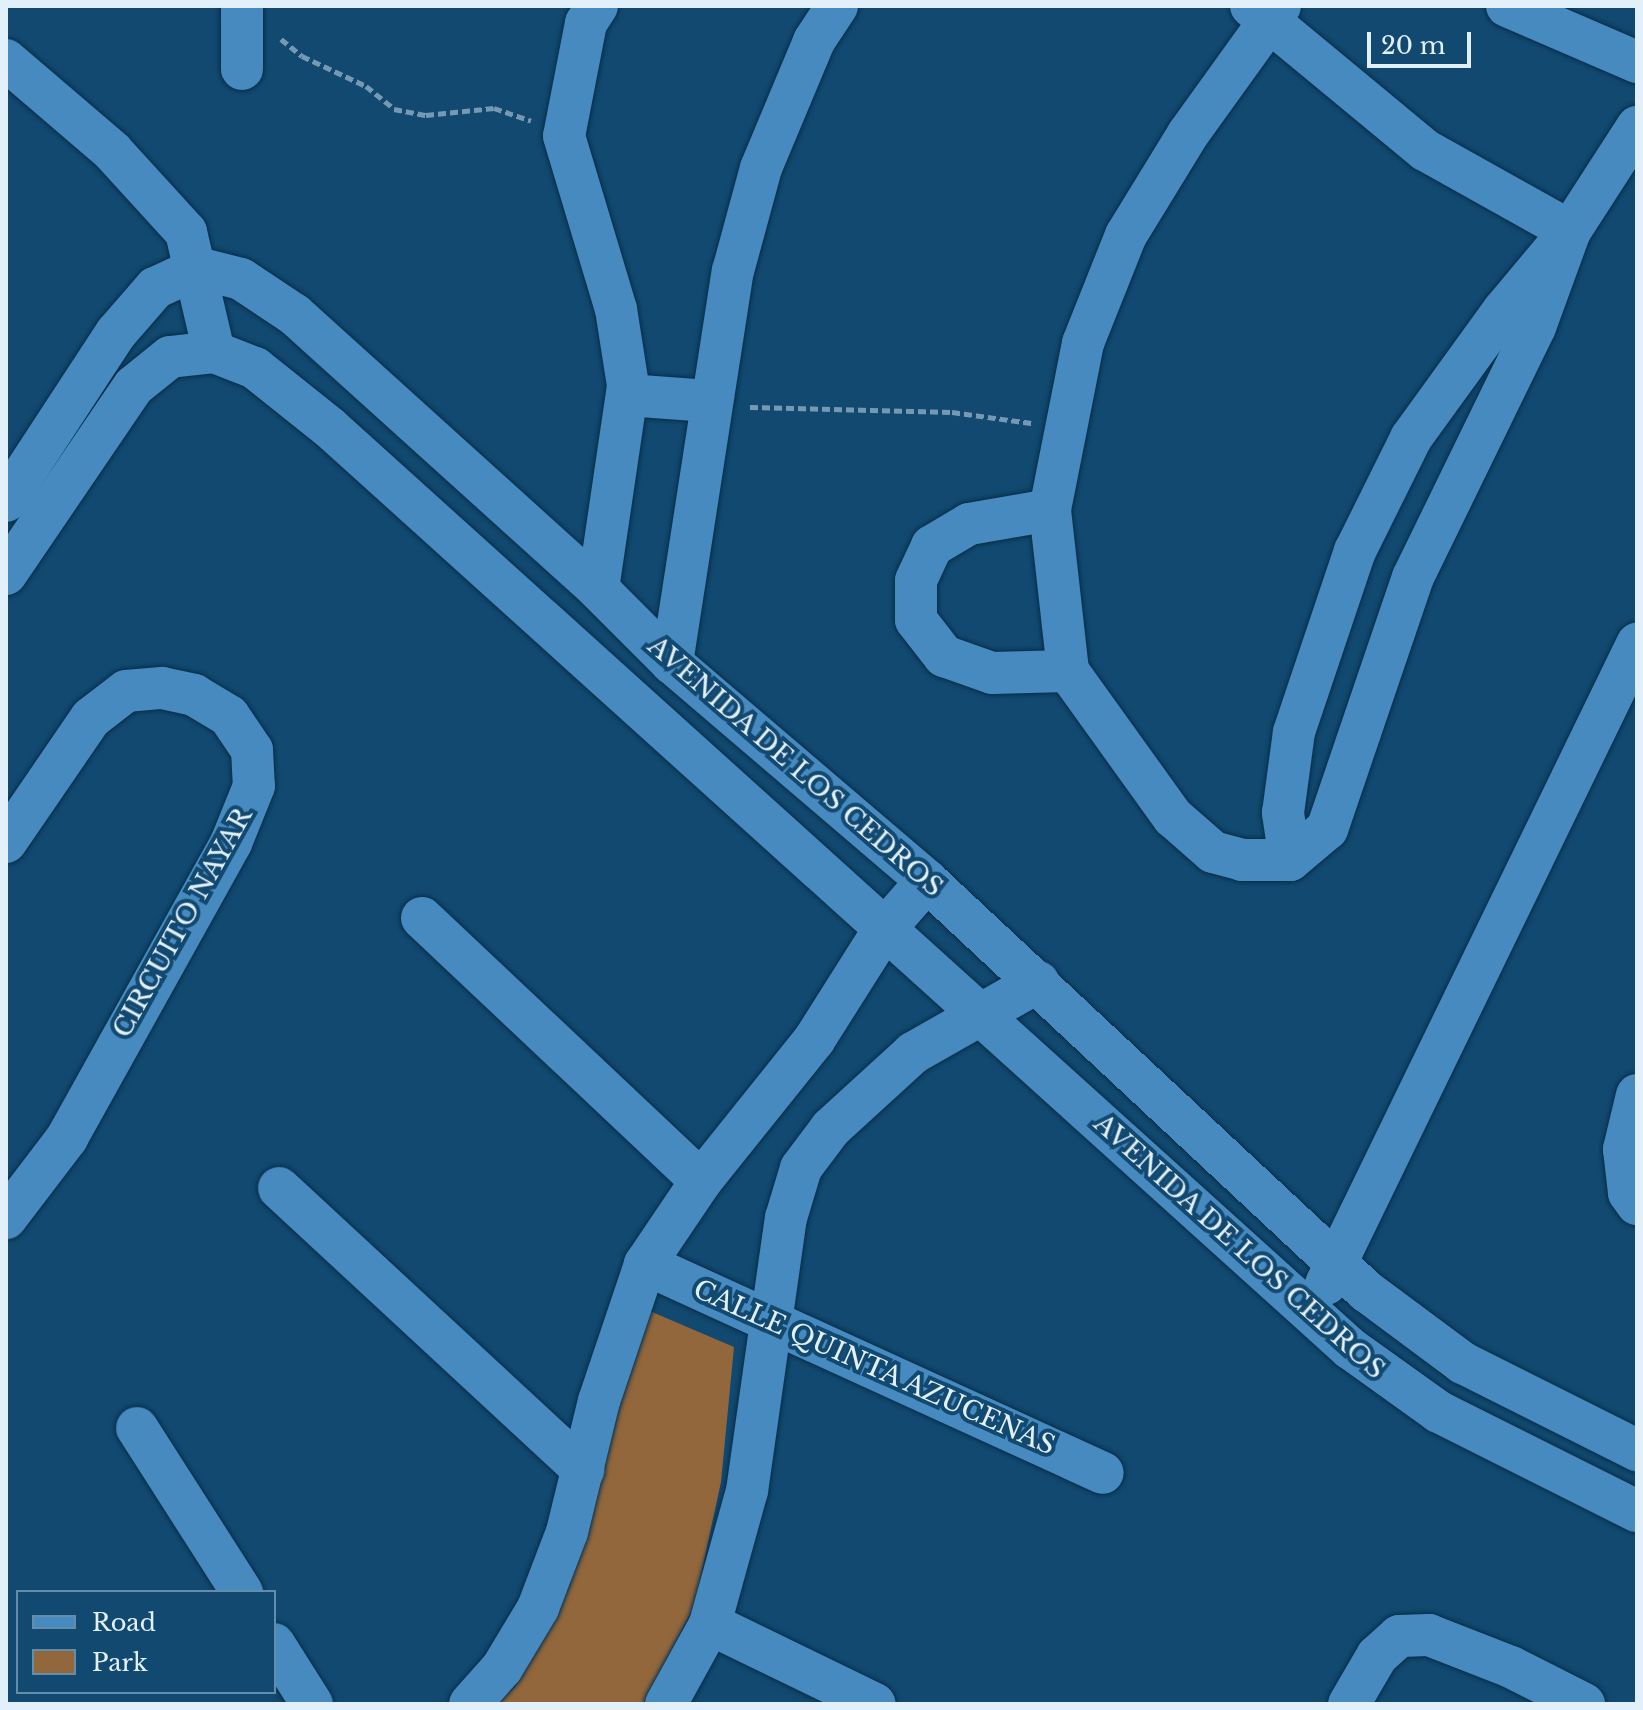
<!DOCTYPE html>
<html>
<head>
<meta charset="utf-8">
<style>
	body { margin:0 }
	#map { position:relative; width:1643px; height:1710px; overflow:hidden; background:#124970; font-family:"Libre Baskerville",serif }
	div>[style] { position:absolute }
	.green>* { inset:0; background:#92673c }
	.path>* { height:5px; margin-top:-2.5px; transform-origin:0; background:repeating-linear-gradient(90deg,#7699b3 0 8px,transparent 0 12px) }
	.roads { filter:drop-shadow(0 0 2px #082e49) drop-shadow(0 0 2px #082e49) }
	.minor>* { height:42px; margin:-21px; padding:0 21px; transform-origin:21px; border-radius:21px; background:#468abf }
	span { translate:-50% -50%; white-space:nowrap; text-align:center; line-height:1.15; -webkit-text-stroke:8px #124970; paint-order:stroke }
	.street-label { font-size:26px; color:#e2f0fc }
	.frame { position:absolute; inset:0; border:8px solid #e2f0fc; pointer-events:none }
	.legend { position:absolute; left:16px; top:1590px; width:260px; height:104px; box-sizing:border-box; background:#124970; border:2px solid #658ca8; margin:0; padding:10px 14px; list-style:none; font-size:24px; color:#e2f0fc }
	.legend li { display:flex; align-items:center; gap:16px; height:40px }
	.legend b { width:40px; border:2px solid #658ca8 }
	.scale { position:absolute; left:1367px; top:32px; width:104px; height:36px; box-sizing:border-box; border:4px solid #e2f0fc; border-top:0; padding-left:10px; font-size:24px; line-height:28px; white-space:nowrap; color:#e2f0fc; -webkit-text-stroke:6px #124970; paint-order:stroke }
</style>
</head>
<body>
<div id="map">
	<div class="green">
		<i style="clip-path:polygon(645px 1309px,734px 1347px,721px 1482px,694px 1607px,643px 1704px,497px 1704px,515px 1687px,570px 1585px)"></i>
	</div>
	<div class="path">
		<i style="left:281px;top:39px;width:27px;rotate:39deg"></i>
		<i style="left:302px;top:56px;width:71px;rotate:25.1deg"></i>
		<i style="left:366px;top:86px;width:36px;rotate:39deg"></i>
		<i style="left:394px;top:109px;width:33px;rotate:11deg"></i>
		<i style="left:426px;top:115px;width:68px;rotate:-5.9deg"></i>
		<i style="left:494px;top:108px;width:39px;rotate:19deg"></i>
		<i style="left:750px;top:407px;width:202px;rotate:1.4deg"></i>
		<i style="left:952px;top:412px;width:80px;rotate:7.9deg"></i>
	</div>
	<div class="roads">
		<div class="minor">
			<i style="left:242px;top:6px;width:63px;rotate:90deg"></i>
			<i style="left:597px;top:6px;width:20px;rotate:123deg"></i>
			<i style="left:586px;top:23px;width:115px;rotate:101deg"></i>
			<i style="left:564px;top:136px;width:181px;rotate:73.3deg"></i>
			<i style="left:616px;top:309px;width:78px;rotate:81.1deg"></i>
			<i style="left:628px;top:386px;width:205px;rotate:98.4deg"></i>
			<i style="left:1251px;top:6px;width:226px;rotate:39.6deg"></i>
			<i style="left:1425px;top:150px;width:166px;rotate:29.2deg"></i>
			<i style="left:1570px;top:231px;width:102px;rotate:110deg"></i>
			<i style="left:1535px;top:327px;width:278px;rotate:116deg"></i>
			<i style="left:1413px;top:577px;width:266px;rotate:108.8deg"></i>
			<i style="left:1327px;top:829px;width:48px;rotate:140deg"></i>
			<i style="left:1280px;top:6px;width:158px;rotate:125.7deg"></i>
			<i style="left:1188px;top:134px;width:119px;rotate:121.5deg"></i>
			<i style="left:1126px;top:235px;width:116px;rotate:111.7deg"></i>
			<i style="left:1083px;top:343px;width:170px;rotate:101.2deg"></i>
			<i style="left:1050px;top:510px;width:162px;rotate:83.6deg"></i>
			<i style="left:1068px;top:671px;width:180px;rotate:54.3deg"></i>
			<i style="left:1173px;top:817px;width:53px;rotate:41.2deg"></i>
			<i style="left:1213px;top:852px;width:30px;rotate:15deg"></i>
			<i style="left:1242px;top:860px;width:48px"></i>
			<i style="left:1290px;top:860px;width:48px;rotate:-98.5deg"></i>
			<i style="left:1283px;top:813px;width:82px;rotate:-82.3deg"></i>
			<i style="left:1294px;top:732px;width:191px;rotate:-71.4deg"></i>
			<i style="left:1355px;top:551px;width:126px;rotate:-63.6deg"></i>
			<i style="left:1411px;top:438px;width:157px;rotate:-54.1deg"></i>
			<i style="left:1503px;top:311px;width:104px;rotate:-50.1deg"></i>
			<i style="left:1570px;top:231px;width:124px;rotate:-57.2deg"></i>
			<i style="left:1507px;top:6px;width:142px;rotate:23.3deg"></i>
			<i style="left:6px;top:60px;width:140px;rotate:40.6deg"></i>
			<i style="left:112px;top:151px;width:110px;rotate:47.6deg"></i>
			<i style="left:186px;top:232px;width:123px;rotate:76.9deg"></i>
			<i style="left:627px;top:395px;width:82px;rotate:4.2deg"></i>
			<i style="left:6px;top:501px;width:201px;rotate:-56.8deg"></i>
			<i style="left:116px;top:333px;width:60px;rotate:-49.1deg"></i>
			<i style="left:155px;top:288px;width:47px;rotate:-24.9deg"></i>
			<i style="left:198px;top:268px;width:44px;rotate:14.3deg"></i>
			<i style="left:241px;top:279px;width:65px;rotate:33.7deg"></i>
			<i style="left:295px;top:315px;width:409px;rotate:42.1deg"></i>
			<i style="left:598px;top:589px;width:105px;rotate:45deg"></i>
			<i style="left:672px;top:663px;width:335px;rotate:40.5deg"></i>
			<i style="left:927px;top:881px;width:601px;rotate:43.04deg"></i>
			<i style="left:1366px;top:1291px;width:121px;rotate:36.6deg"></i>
			<i style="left:1463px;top:1363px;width:195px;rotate:26.6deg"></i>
			<i style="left:1050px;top:510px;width:82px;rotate:170.2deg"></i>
			<i style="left:969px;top:524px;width:43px;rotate:149.3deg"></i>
			<i style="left:932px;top:546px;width:38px;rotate:115deg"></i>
			<i style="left:916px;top:581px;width:39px;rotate:90deg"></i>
			<i style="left:916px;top:620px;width:46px;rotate:52.1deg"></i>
			<i style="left:944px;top:656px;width:51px;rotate:19.5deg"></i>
			<i style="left:992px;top:673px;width:76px;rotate:-1.5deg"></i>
			<i style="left:6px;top:574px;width:227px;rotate:-55.8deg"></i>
			<i style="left:134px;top:386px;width:46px;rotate:-38.9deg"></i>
			<i style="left:170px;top:357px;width:44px;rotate:-6.5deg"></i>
			<i style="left:214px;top:352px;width:44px;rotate:21.3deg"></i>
			<i style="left:255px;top:368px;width:95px;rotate:38.6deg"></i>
			<i style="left:329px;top:427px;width:1376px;rotate:42.06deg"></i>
			<i style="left:1351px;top:1349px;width:108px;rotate:35.6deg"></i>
			<i style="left:1439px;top:1412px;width:221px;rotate:26.6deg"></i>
			<i style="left:672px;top:663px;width:397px;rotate:-81.2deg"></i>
			<i style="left:733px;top:271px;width:107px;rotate:-74.8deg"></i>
			<i style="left:761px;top:168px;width:138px;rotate:-67.3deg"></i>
			<i style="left:814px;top:41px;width:42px;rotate:-56.7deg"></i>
			<i style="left:6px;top:842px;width:150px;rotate:-55.6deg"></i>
			<i style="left:91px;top:718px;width:44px;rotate:-37.6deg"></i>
			<i style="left:126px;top:691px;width:36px;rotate:-5deg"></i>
			<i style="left:162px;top:688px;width:33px;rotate:12deg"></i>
			<i style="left:194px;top:695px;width:41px;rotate:31deg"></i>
			<i style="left:229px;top:716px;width:41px;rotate:55.9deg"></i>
			<i style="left:252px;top:750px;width:36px;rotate:87deg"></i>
			<i style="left:254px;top:786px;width:61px;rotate:112deg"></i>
			<i style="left:231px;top:843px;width:338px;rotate:119.1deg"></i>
			<i style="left:67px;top:1138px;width:101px;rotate:127.3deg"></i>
			<i style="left:422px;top:918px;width:383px;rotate:43.3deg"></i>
			<i style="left:1637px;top:1095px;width:56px;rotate:103.5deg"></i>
			<i style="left:1624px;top:1149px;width:44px;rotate:83.5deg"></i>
			<i style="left:1629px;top:1193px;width:14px;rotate:54deg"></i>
			<i style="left:279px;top:1188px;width:415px;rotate:42.8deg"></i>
			<i style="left:645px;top:1264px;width:503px;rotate:24.53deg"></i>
			<i style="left:1326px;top:1284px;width:712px;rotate:-64.08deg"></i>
			<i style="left:137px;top:1428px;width:195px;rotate:57.4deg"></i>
			<i style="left:710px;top:1624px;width:183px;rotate:25.9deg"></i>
			<i style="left:274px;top:1644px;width:71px;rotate:57.7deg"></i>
			<i style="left:470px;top:1704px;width:48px;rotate:-48.4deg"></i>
			<i style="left:502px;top:1668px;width:70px;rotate:-59deg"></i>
			<i style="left:538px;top:1608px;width:81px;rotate:-69.1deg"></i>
			<i style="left:567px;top:1532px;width:135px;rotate:-76.3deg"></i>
			<i style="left:599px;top:1401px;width:145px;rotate:-71.4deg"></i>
			<i style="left:645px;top:1264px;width:100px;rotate:-56deg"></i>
			<i style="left:701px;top:1181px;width:181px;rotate:-51.3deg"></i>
			<i style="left:814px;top:1040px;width:129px;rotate:-57.7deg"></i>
			<i style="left:883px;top:931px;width:67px;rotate:-48.7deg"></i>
			<i style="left:666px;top:1704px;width:91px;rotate:-61.2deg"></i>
			<i style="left:710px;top:1624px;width:138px;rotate:-74.5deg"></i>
			<i style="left:747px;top:1491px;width:276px;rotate:-81.9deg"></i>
			<i style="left:786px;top:1218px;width:52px;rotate:-73.3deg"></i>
			<i style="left:801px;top:1168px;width:50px;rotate:-53.1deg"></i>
			<i style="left:831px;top:1128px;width:111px;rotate:-42.4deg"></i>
			<i style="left:913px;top:1053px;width:144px;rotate:-29.6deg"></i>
			<i style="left:1349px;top:1704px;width:56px;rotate:-59.7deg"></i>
			<i style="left:1377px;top:1656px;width:30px;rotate:-42deg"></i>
			<i style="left:1399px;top:1636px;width:30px;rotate:-2deg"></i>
			<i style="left:1429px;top:1635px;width:88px;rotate:21.3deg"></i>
			<i style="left:1511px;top:1667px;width:82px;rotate:26.9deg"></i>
		</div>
	</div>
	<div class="street-label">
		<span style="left:795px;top:767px;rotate:41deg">AVENIDA DE LOS CEDROS</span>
		<span style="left:183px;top:923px;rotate:-61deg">CIRCUITO NAYAR</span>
		<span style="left:1239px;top:1247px;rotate:42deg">AVENIDA DE LOS CEDROS</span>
		<span style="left:874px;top:1368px;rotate:24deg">CALLE QUINTA AZUCENAS</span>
	</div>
	<div class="frame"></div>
	<ul class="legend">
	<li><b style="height:10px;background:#468abf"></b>Road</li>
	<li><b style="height:22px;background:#92673c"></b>Park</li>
	</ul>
	<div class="scale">20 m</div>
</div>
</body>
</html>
